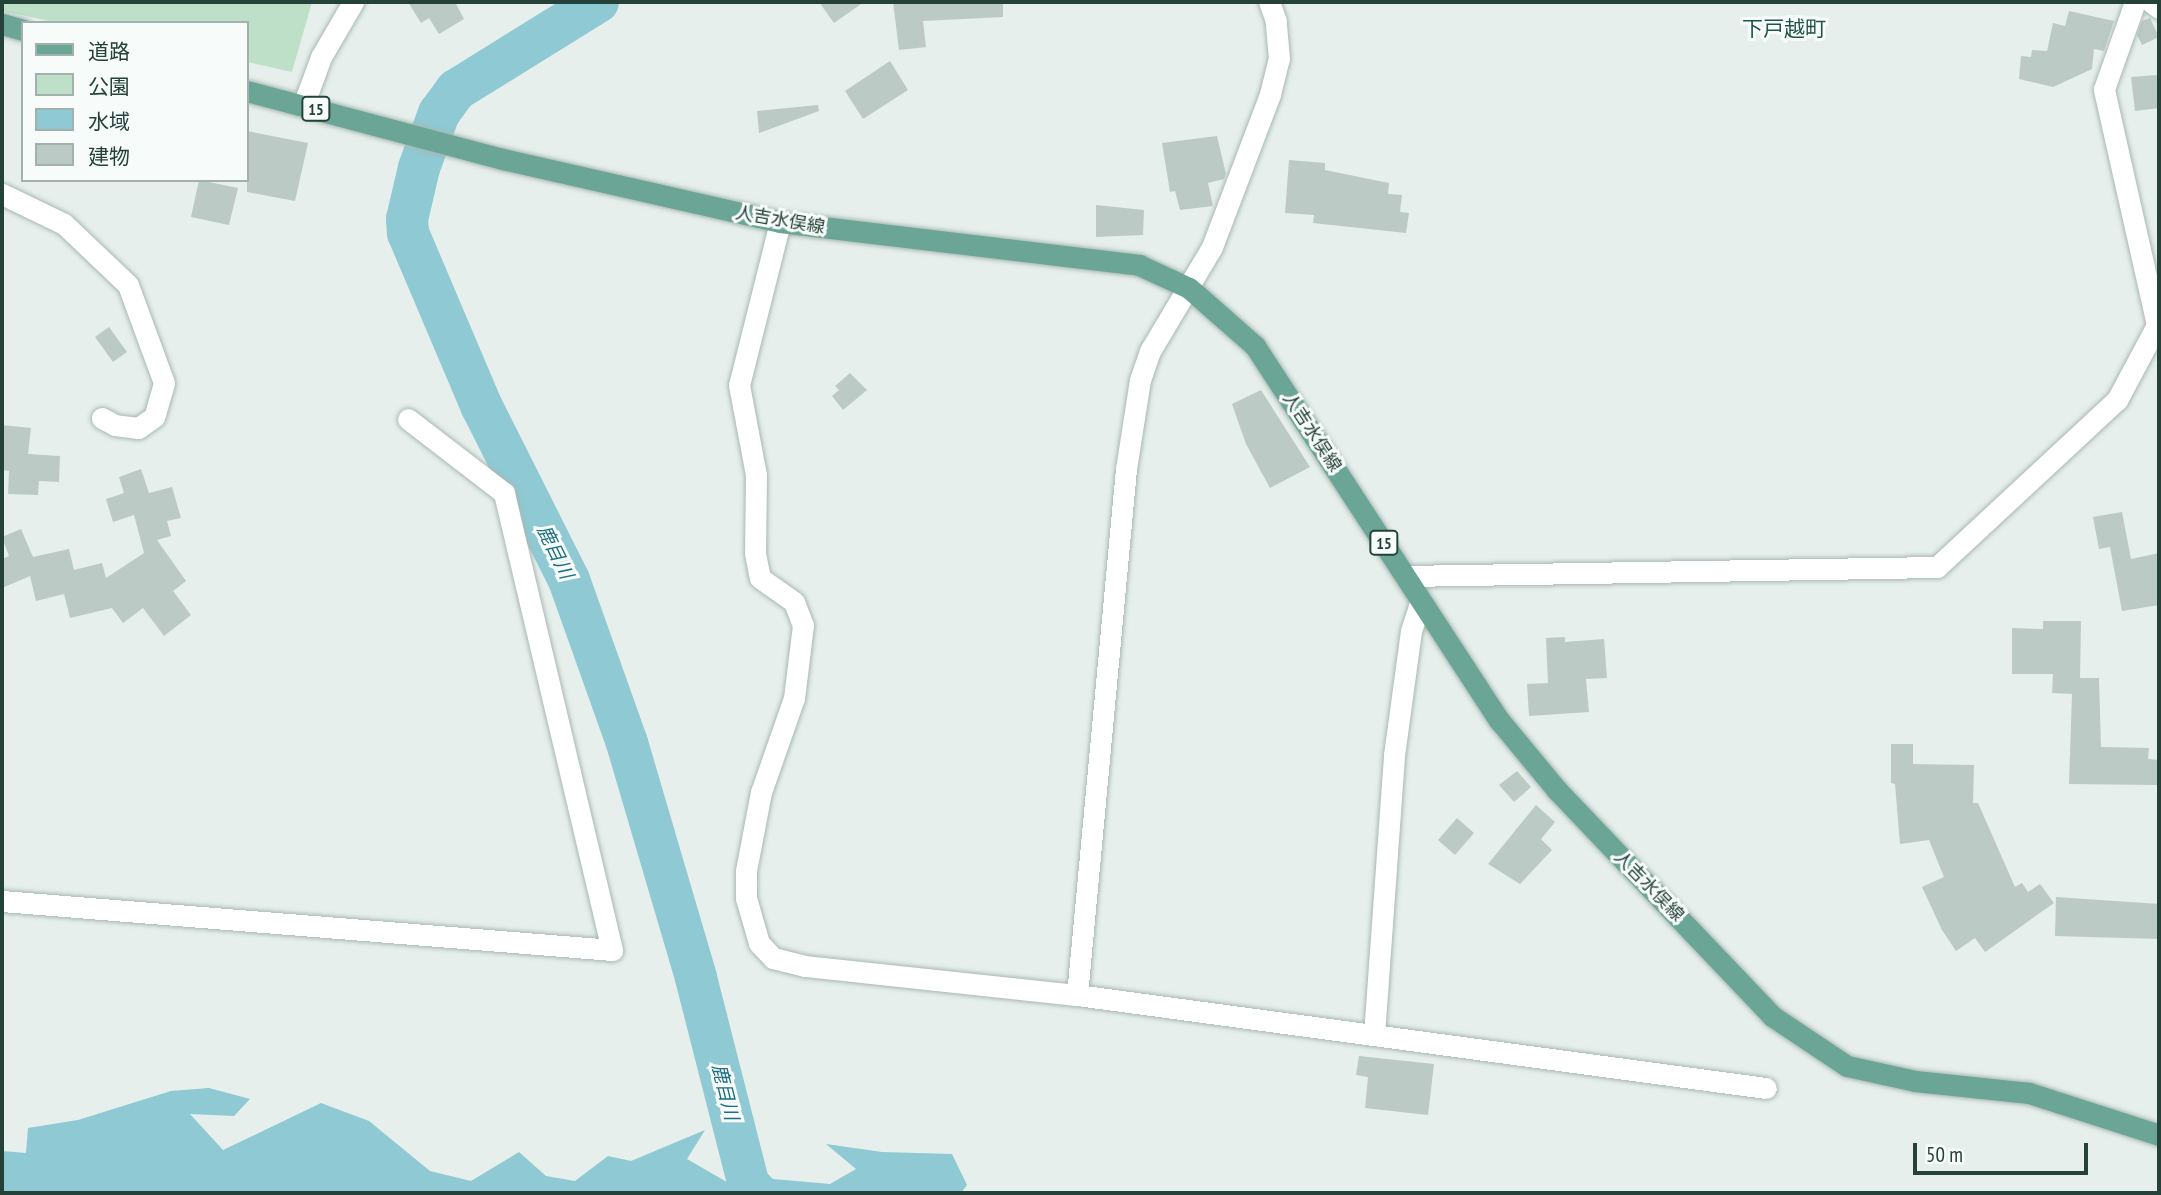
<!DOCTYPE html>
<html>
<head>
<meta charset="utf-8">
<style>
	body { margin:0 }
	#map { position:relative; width:2161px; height:1195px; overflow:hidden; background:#e6efeb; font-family:"PT Sans Narrow","Noto Sans JP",sans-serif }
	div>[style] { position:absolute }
	.green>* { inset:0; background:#bfe0c8 }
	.water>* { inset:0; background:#8ec9d4 }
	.river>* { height:42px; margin:-21px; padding:0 21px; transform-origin:21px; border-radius:21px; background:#8ec9d4 }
	.building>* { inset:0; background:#bbcac4 }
	.roads { filter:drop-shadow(0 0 2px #a8b8b2) drop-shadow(0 0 2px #a8b8b2) }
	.minor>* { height:21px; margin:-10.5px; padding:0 10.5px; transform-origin:10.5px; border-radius:10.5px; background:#fff }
	.major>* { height:21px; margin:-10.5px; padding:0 10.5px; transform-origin:10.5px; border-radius:10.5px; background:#6aa596 }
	span { translate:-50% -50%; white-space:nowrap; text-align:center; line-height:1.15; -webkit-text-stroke:6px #f7fbf9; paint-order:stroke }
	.shield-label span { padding:2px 5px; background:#f7fbf9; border:2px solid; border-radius:5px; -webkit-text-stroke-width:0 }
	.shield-label { font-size:16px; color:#24423a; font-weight:700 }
	.street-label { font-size:18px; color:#24423a }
	.water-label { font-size:19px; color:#1c6f80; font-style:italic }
	.quarter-label { font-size:21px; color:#1f5548 }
	.frame { position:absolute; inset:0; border:4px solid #24423a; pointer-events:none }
	.legend { position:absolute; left:21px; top:21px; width:228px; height:161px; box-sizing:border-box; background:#f7fbf9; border:2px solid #a3b1ad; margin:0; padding:9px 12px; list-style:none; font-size:21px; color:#24423a }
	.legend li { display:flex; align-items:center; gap:14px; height:35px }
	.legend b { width:35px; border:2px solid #a3b1ad }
	.scale { position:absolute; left:1913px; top:1143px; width:175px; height:32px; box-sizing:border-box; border:4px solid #24423a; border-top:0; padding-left:9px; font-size:21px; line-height:24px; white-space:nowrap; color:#24423a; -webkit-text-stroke:5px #f7fbf9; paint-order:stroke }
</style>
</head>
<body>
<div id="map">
	<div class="green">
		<i style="clip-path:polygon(2px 2px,312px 2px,292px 72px,247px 62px,247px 23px,59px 23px,2px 11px)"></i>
	</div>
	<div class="water">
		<i style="clip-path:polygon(209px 1088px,250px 1099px,234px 1116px,190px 1114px,223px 1150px,321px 1103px,369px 1121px,430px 1171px,471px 1181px,519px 1152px,546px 1176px,575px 1181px,608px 1156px,631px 1161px,705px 1130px,687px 1159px,732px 1185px,756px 1162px,773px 1179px,830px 1184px,856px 1169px,826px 1144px,882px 1152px,952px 1154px,967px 1185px,961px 1193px,2px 1193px,2px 1151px,26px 1153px,28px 1128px,78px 1120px,171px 1091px)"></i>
	</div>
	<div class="river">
		<i style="left:598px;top:2px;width:167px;rotate:148.2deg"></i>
		<i style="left:456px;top:90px;width:29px;rotate:126deg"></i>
		<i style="left:439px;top:113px;width:59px;rotate:110deg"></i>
		<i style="left:419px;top:168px;width:52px;rotate:103.2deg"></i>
		<i style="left:407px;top:219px;width:14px;rotate:86deg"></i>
		<i style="left:408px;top:233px;width:189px;rotate:67deg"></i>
		<i style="left:482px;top:407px;width:194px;rotate:63.3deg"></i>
		<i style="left:569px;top:580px;width:173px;rotate:70.4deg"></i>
		<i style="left:627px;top:743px;width:245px;rotate:73.6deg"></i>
		<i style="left:696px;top:978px;width:222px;rotate:75.7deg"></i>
	</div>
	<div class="building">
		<i style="clip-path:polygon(408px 2px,455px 2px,464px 19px,439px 34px,429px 18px,421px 23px)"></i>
		<i style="clip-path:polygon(819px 2px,864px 2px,834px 23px)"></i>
		<i style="clip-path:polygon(893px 2px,1003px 2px,1003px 17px,923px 21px,926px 47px,899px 50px)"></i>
		<i style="clip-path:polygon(2069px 11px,2114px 21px,2104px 51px,2094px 49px,2092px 69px,2053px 87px,2019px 79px,2021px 56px,2031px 57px,2032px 50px,2047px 51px,2053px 23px,2065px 26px)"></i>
		<i style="clip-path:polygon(2150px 18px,2159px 37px,2142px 45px,2137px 35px,2142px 21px)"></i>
		<i style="clip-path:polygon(890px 61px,908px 90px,863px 119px,845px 91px)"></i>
		<i style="clip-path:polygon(2157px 75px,2159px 108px,2135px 111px,2131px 77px)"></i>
		<i style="clip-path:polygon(818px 105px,819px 111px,759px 133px,757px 111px)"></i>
		<i style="clip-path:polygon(247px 131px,308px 143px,295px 201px,247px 192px)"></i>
		<i style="clip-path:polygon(1217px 136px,1226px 174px,1224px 179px,1208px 183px,1213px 206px,1180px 210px,1175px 191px,1170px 192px,1162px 143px)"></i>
		<i style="clip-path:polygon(1289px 160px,1325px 163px,1325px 170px,1389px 183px,1388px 194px,1402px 195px,1400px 212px,1409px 213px,1406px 233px,1313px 223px,1314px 215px,1285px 213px)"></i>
		<i style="clip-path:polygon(199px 180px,238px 188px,229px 225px,191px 217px)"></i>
		<i style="clip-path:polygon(1096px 205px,1144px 210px,1143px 235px,1096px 237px)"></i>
		<i style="clip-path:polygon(109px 327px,127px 352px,113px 362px,95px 337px)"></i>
		<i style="clip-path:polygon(850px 373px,867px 390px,843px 410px,832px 396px,839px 390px,835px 386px)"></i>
		<i style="clip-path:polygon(1261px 390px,1310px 467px,1270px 488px,1246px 444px,1232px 404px)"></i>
		<i style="clip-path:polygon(2px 425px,31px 428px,28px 454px,60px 456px,59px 482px,39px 481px,38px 495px,8px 494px,9px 471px,2px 470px)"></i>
		<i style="clip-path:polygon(141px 469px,149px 493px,172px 487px,181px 518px,167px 521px,171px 536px,157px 540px,186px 581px,173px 591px,191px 615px,164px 636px,143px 608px,123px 623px,112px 608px,70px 618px,64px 594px,36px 601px,30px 576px,2px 588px,2px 559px,9px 556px,2px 537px,21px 529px,33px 557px,69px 549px,74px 570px,102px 563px,106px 578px,144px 553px,134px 515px,113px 522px,106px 499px,124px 493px,119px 477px)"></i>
		<i style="clip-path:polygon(2122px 512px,2131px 559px,2159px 553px,2159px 605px,2122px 611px,2110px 547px,2099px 549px,2093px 517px)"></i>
		<i style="clip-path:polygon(2043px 621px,2081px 621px,2080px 678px,2099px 678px,2101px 747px,2149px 748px,2148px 759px,2159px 760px,2159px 785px,2069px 784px,2072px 694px,2052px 693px,2053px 674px,2012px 674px,2012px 628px,2043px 629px)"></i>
		<i style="clip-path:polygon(1565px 637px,1565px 642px,1604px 639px,1607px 678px,1586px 679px,1589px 712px,1529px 716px,1527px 684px,1548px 683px,1546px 638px)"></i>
		<i style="clip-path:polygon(1891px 744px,1913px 744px,1913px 764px,1974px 765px,1973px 803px,1978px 803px,2015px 887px,2022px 883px,2028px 892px,2040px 884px,2054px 903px,1985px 952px,1975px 938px,1956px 951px,1942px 930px,1922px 887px,1944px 877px,1929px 840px,1900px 844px,1895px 784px,1891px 783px)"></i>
		<i style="clip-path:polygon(1517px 771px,1531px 787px,1514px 802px,1499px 785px)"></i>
		<i style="clip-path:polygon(1536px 805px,1555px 822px,1541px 839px,1552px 850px,1520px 884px,1488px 864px)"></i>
		<i style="clip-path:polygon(1457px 818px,1474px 833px,1455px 855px,1438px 840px)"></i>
		<i style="clip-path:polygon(2056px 897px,2159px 904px,2159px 939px,2055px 936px)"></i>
		<i style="clip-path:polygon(1359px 1056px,1434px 1064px,1428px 1115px,1365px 1108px,1368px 1077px,1356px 1075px)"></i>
	</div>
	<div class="roads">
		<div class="minor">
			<i style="left:2151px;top:2px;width:10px;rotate:37deg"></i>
			<i style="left:303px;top:106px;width:52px;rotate:-69.8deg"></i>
			<i style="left:321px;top:57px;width:64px;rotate:-59.8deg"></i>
			<i style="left:2px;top:194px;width:69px;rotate:25.8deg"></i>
			<i style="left:64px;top:224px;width:88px;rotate:43.6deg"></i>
			<i style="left:128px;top:285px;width:104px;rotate:69.8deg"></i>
			<i style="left:164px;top:383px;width:35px;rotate:106deg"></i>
			<i style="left:154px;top:417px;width:19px;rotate:145deg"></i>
			<i style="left:138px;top:428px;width:23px;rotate:-173deg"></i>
			<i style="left:115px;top:425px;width:15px;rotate:-152deg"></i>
			<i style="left:780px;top:222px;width:168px;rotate:104.1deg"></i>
			<i style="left:739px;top:385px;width:92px;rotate:79.3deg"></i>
			<i style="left:756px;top:475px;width:78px;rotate:90.7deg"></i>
			<i style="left:755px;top:553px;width:25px;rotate:79deg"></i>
			<i style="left:760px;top:578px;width:42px;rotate:35.2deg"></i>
			<i style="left:794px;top:602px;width:25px;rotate:69deg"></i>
			<i style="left:803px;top:625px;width:74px;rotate:97deg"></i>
			<i style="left:794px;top:698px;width:100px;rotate:109.3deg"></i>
			<i style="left:761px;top:792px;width:80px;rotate:100.8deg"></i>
			<i style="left:746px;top:871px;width:27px;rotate:90deg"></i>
			<i style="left:746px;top:898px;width:47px;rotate:73.9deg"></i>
			<i style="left:759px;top:943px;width:21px;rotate:47deg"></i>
			<i style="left:773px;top:958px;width:33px;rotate:14deg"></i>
			<i style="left:805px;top:966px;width:274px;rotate:6.1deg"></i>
			<i style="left:1077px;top:995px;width:695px;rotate:7.69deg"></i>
			<i style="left:1405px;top:576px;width:532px;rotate:-0.97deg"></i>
			<i style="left:1937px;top:567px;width:246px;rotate:-42.9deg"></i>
			<i style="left:2117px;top:400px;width:85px;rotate:-61.9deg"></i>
			<i style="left:2157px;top:325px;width:242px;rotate:-102.7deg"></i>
			<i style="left:2104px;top:89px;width:92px;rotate:-70.4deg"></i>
			<i style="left:2px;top:901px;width:612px;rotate:4.59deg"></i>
			<i style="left:612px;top:950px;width:470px;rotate:-103.3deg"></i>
			<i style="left:504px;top:493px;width:121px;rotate:-142.4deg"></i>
			<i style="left:1077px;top:995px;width:528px;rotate:-84.68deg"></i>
			<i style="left:1126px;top:469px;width:90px;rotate:-81.1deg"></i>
			<i style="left:1140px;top:380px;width:31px;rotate:-71deg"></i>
			<i style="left:1150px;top:351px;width:121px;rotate:-59.2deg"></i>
			<i style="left:1212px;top:247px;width:164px;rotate:-69.2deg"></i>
			<i style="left:1270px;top:94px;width:36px;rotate:-76deg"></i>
			<i style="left:1279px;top:59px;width:38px;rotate:-95deg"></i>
			<i style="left:1276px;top:21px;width:20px;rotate:-110deg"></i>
			<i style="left:1374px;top:1035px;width:281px;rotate:-85.9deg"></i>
			<i style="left:1394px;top:755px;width:125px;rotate:-82.2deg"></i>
			<i style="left:1411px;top:631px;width:32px;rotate:-72deg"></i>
		</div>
		<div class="major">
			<i style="left:2px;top:24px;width:22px;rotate:16deg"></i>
			<i style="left:247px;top:91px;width:265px;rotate:14.9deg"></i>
			<i style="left:503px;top:159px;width:284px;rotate:12.8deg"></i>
			<i style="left:780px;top:222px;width:362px;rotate:6.8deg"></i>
			<i style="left:1139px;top:265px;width:55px;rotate:24.7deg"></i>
			<i style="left:1189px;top:288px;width:88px;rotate:41.3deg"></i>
			<i style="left:1255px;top:346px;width:447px;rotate:56.9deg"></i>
			<i style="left:1499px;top:720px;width:91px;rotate:50.4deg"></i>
			<i style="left:1557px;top:790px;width:312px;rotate:46.4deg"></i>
			<i style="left:1772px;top:1016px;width:90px;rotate:33.7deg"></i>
			<i style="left:1847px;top:1066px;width:70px;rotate:12.4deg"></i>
			<i style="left:1915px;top:1081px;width:115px;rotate:6deg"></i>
			<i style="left:2029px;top:1093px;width:137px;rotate:17.9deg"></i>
		</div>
	</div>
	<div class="shield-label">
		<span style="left:316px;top:109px">15</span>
		<span style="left:1384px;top:543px">15</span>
	</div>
	<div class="street-label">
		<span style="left:780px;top:220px;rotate:10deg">人吉水俣線</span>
		<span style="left:1312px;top:432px;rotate:57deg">人吉水俣線</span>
		<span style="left:1649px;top:886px;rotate:46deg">人吉水俣線</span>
	</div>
	<div class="water-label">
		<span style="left:555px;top:552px;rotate:64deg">鹿目川</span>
		<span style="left:725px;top:1092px;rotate:76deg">鹿目川</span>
	</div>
	<div class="quarter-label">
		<span style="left:1784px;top:29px">下戸越町</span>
	</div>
	<div class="frame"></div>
	<ul class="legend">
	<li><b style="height:9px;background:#6aa596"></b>道路</li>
	<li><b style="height:19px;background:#bfe0c8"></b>公園</li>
	<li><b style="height:19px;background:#8ec9d4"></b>水域</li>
	<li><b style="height:19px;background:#bbcac4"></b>建物</li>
	</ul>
	<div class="scale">50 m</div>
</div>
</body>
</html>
